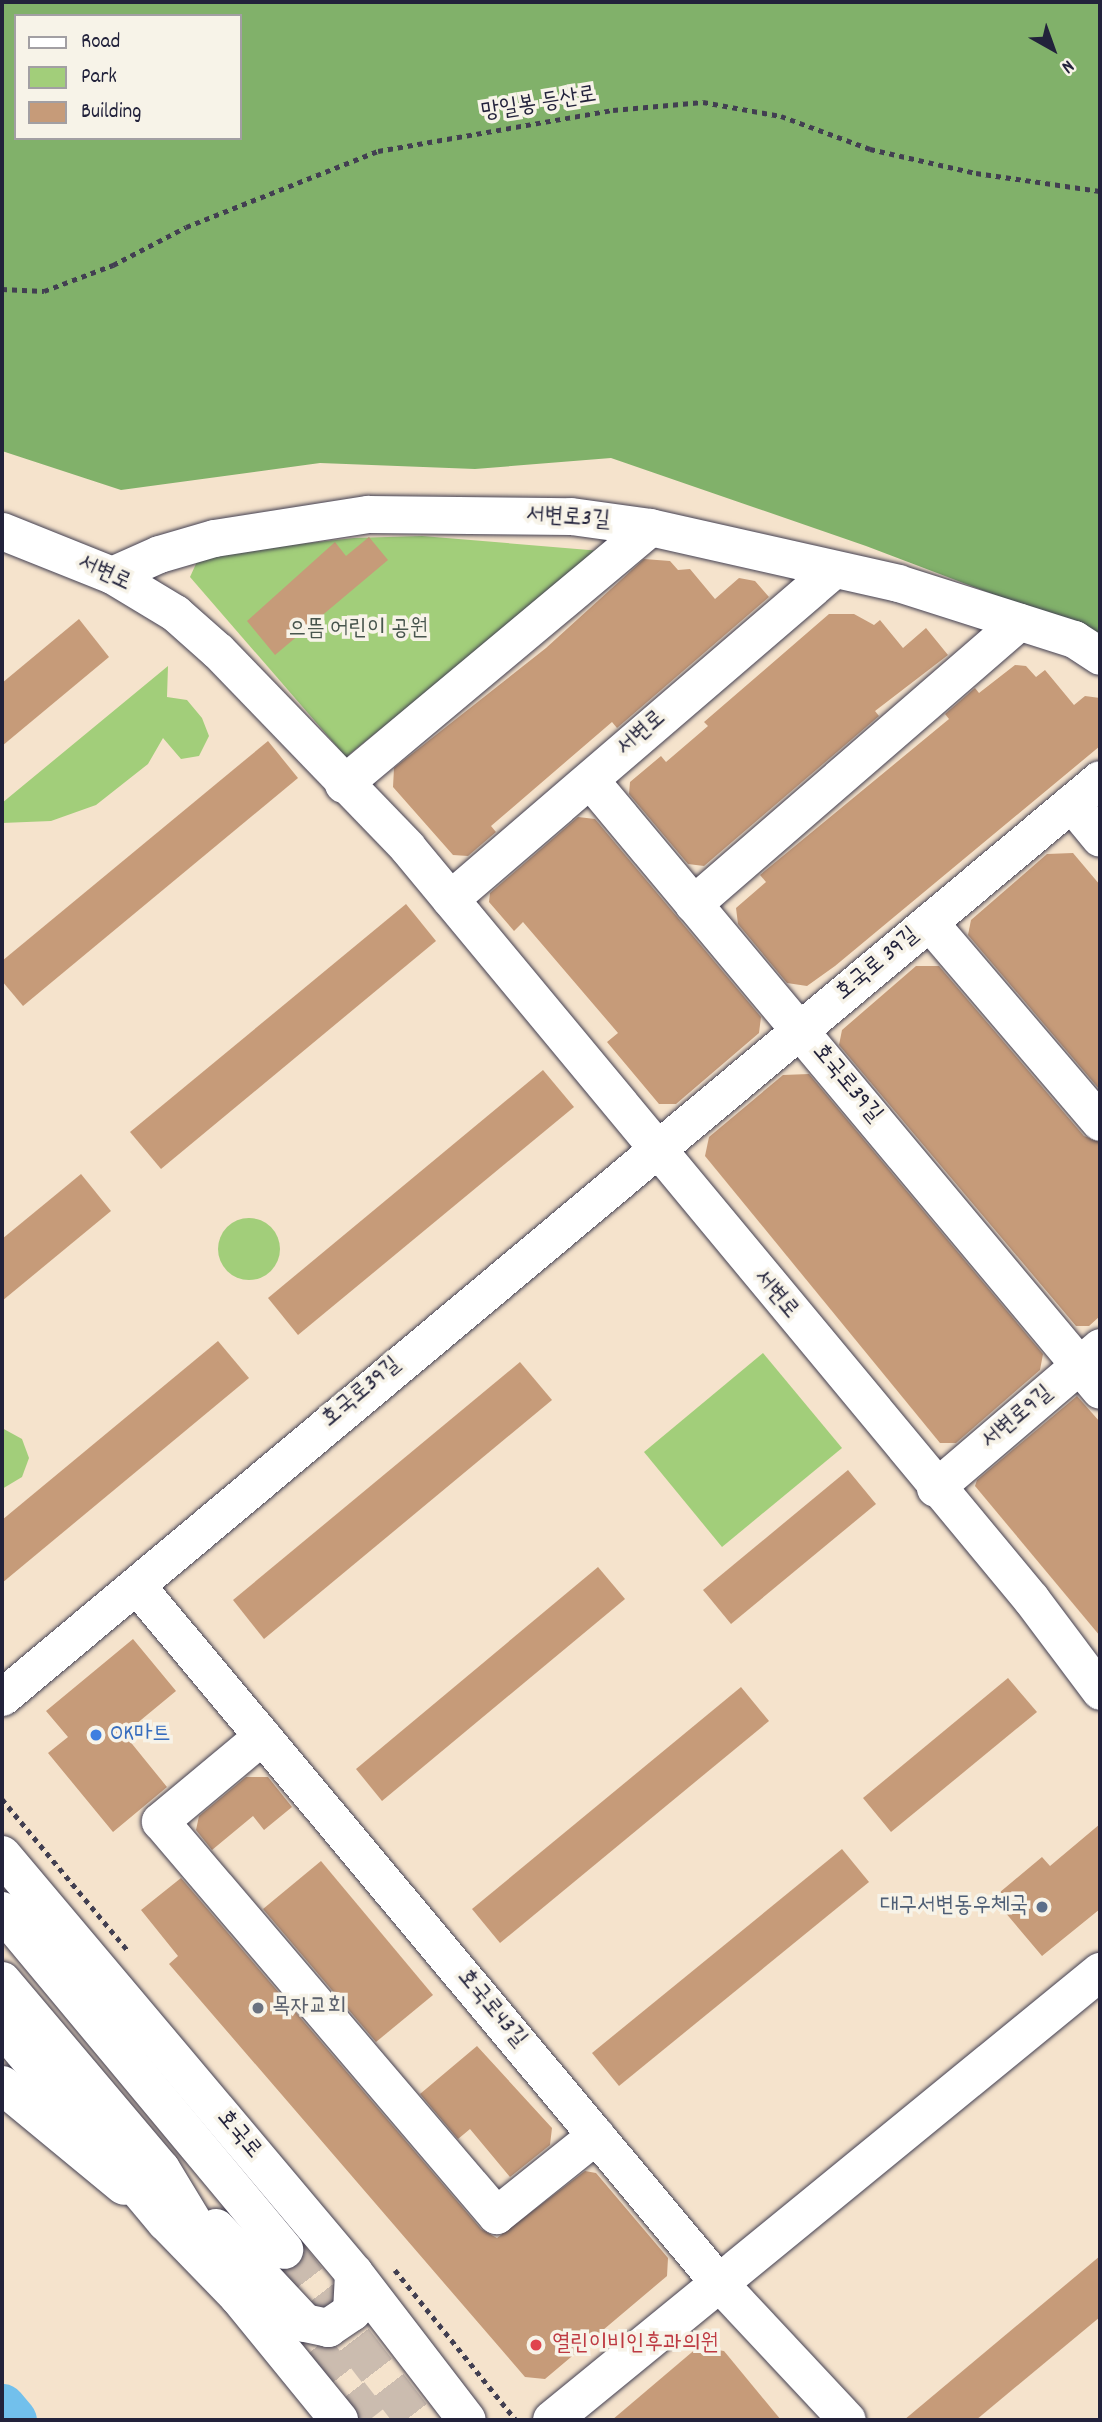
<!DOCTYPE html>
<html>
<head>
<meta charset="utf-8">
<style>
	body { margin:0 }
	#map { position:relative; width:1102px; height:2422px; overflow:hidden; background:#f5e3cc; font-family:Dekko,"Poor Story",sans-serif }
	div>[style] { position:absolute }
	.green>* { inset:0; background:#a2ce7a }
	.round { border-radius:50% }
	.forest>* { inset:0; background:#81b16a }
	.river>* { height:47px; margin:-23.5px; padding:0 23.5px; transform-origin:23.5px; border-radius:23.5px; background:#72c0ec }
	.building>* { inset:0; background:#c69b79 }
	.major-tunnel>* { height:38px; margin-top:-19px; transform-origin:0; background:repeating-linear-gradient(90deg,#cbbcaf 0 38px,transparent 0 57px) }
	.path>* { height:4.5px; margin-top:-2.25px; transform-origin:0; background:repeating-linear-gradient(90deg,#423f51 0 5px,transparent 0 10px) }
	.roads { filter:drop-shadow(0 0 2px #423f51) drop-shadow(0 0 2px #423f51) }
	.minor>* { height:37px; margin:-18.5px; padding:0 18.5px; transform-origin:18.5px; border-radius:18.5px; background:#fff }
	.major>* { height:38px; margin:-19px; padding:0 19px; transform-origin:19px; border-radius:19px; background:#fff }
	.highway>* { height:38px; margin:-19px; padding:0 19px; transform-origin:19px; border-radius:19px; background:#fff }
	.dots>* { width:19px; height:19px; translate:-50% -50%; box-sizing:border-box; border:4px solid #f7f3e8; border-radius:50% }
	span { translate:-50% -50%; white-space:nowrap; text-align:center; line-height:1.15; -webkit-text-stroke:7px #f7f3e8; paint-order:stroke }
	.street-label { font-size:23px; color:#22223b }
	.park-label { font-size:23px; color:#48564e }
	.shop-label { font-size:23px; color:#366cbe }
	.left { translate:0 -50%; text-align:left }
	.service-label { font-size:23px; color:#4e5e75 }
	.right { translate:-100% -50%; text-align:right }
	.worship-label { font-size:23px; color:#5b616d }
	.health-label { font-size:23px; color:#be3a42 }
	.frame { position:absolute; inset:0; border:4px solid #22223b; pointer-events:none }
	.legend { position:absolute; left:14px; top:14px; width:228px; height:126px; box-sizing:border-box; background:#f7f3e8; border:2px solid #a29fa3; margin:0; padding:9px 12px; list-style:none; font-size:21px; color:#22223b }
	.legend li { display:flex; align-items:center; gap:14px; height:35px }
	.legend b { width:35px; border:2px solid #a29fa3 }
	.north { position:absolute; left:1018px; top:14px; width:70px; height:70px; -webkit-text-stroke:5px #f7f3e8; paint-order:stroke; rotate:140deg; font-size:19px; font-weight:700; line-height:28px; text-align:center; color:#22223b }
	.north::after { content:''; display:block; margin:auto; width:24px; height:32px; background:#22223b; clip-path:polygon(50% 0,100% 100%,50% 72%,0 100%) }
</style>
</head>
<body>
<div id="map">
	<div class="green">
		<i style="clip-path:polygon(422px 536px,601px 551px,346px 757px,190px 577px,200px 555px,354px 538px)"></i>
		<i style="clip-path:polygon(168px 666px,167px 697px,187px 700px,202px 718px,209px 736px,199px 756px,181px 759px,163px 738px,148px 764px,96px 805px,51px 821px,2px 823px,2px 803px)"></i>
		<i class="round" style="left:218px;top:1218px;width:62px;height:62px"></i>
		<i style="clip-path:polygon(763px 1353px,842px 1448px,722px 1547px,644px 1452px)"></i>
		<i style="clip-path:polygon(2px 1428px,22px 1439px,29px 1458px,22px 1477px,2px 1489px)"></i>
	</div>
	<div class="forest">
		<i style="clip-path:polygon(evenodd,2px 2px,1100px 2px,1100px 635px,866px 546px,611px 458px,475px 469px,320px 463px,121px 490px,2px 451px,2px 2px,16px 16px,240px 16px,240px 138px,16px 138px,16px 16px)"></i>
	</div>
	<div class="river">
		<i style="left:2px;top:2407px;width:17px;rotate:50deg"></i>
	</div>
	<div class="building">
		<i style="clip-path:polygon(369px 537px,388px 560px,275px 655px,247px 621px,335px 542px,346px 556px)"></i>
		<i style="clip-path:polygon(644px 559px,670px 561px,678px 570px,690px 569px,715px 599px,739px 578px,755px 581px,769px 597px,617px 728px,612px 722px,491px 826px,496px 832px,468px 856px,453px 855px,393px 787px,394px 768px,546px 648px)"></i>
		<i style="clip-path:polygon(829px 614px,854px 614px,874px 625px,880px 620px,903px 648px,926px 628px,948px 655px,875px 711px,879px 716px,704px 866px,688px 864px,629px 794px,630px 782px,661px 756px,666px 762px,708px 726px,704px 722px)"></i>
		<i style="clip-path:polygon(79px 619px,109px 657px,2px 746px,2px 683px)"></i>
		<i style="clip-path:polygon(1015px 665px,1026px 666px,1036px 677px,1045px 670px,1074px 705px,1085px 696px,1100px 698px,1100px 746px,835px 966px,807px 986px,787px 983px,738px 924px,736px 908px,766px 882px,760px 875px,949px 719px,945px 714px,975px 688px,979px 693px)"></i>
		<i style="clip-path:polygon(268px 741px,298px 778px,23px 1006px,2px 981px,2px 961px)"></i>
		<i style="clip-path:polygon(578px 817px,595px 819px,761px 1017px,759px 1033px,676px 1104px,659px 1104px,607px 1042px,618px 1033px,523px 922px,514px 931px,489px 902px,490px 893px)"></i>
		<i style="clip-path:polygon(1073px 853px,1100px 885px,1100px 1090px,968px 935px,971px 920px,1047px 854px)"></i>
		<i style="clip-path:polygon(406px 904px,436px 941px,161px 1169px,130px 1132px)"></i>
		<i style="clip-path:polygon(916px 966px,939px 966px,1084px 1136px,1100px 1142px,1100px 1316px,1089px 1326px,1076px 1326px,839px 1045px,842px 1030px)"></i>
		<i style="clip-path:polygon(543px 1070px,574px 1107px,298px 1335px,268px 1298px)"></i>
		<i style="clip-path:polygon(809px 1074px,1043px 1354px,1040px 1370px,956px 1443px,940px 1443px,705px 1156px,709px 1137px,783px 1075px)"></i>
		<i style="clip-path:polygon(81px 1174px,111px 1211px,2px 1301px,2px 1239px)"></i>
		<i style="clip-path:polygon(218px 1341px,249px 1378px,2px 1583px,2px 1520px)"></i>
		<i style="clip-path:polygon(520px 1362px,552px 1400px,264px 1639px,233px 1600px)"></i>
		<i style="clip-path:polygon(1077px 1396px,1100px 1422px,1100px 1636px,975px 1486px,977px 1480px)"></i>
		<i style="clip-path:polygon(848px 1470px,876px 1504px,731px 1624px,703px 1590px)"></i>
		<i style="clip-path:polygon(598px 1567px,625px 1599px,382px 1801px,356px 1769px)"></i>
		<i style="clip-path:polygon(133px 1639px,176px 1691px,124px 1734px,167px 1787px,113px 1832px,48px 1753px,68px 1737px,46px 1711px)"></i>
		<i style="clip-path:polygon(1008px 1678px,1037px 1712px,891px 1832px,863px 1798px)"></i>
		<i style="clip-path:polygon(741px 1687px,769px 1721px,500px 1943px,472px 1909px)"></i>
		<i style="clip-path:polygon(246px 1777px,268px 1777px,292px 1807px,264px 1830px,253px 1816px,212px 1850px,196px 1830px,199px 1816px)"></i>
		<i style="clip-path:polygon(1100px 1824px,1100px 1909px,1042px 1956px,993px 1898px,1042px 1857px,1050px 1866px)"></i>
		<i style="clip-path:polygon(842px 1849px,869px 1882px,619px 2086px,592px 2053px)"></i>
		<i style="clip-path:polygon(321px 1861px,433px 1995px,376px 2042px,263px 1909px)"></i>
		<i style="clip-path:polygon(181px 1878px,481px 2229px,497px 2238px,585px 2171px,596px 2173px,668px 2258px,667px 2276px,545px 2379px,525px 2377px,169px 1964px,178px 1956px,141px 1910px)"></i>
		<i style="clip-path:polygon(477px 2046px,552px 2128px,550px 2145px,510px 2177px,470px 2129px,458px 2139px,420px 2094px)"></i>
		<i style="clip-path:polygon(1100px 2256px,1100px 2317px,976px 2420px,904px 2420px)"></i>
		<i style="clip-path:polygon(698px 2347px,724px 2351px,781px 2420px,612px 2420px)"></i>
	</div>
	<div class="major-tunnel">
		<i style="left:284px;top:2250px;width:215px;rotate:52.4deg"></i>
		<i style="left:279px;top:2304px;width:147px;rotate:51.9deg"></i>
	</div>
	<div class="path">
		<i style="left:2px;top:289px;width:42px;rotate:2.7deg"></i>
		<i style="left:44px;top:291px;width:74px;rotate:-20.6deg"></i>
		<i style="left:113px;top:265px;width:82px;rotate:-27.5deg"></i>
		<i style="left:186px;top:227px;width:206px;rotate:-21.6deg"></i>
		<i style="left:378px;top:151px;width:239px;rotate:-9.9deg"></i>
		<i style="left:613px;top:110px;width:90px;rotate:-5.1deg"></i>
		<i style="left:703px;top:102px;width:79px;rotate:10.2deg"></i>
		<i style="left:781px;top:116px;width:95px;rotate:20.3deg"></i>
		<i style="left:870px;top:149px;width:109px;rotate:12.8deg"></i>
		<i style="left:976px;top:173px;width:125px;rotate:8.3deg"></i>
		<i style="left:2px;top:1799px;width:199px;rotate:50.3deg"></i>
		<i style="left:395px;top:2270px;width:193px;rotate:51.1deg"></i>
	</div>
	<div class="roads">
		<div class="minor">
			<i style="left:2px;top:531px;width:118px;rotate:21.8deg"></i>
			<i style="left:112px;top:575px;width:74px;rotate:31.1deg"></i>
			<i style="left:175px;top:613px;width:57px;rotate:41.5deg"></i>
			<i style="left:218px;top:651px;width:272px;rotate:46deg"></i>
			<i style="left:407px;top:847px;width:977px;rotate:50.31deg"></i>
			<i style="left:1031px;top:1599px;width:115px;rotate:53.1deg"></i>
			<i style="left:112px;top:575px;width:51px;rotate:-24.1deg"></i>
			<i style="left:159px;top:554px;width:57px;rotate:-16.2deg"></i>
			<i style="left:214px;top:538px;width:156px;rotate:-8.9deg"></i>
			<i style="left:368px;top:514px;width:203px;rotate:0.6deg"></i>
			<i style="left:571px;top:516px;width:80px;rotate:7.9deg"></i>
			<i style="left:650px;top:527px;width:254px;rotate:12.7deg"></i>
			<i style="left:898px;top:583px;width:185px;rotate:17.7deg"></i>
			<i style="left:1074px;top:639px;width:31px;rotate:33deg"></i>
			<i style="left:590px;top:780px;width:795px;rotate:50.1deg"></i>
			<i style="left:343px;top:784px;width:400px;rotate:-39.9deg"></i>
			<i style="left:1071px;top:803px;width:45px;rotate:50.4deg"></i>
			<i style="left:450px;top:899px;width:506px;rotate:-40.67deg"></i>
			<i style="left:693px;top:904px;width:431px;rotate:-40.9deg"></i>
			<i style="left:929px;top:922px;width:263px;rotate:49.5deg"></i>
			<i style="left:935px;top:1488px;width:217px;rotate:-40.5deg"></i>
			<i style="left:136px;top:1585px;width:909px;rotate:50.13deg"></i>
			<i style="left:719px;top:2283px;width:187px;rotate:46.9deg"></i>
			<i style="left:2px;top:1697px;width:1431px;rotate:-39.9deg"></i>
			<i style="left:262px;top:1736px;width:133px;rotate:140.2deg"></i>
			<i style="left:160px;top:1821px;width:518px;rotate:49.54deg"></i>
			<i style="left:496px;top:2215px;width:128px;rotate:-38.7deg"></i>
		</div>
		<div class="major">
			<i style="left:2px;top:1855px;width:546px;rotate:49.9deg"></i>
			<i style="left:354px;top:2273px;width:185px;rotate:52.5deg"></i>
			<i style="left:2px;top:1911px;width:441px;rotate:50.2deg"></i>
			<i style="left:2px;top:1981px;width:246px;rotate:49.8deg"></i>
			<i style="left:161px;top:2169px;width:149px;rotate:58.8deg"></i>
			<i style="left:238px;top:2296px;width:160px;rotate:50.8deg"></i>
			<i style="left:2px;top:2085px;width:158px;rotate:39.6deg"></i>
			<i style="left:216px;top:2228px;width:130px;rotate:46.9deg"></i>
			<i style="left:305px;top:2323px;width:24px;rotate:12deg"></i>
			<i style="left:328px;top:2328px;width:29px;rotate:-34deg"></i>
			<i style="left:352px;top:2312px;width:39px;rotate:-87deg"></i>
			<i style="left:552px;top:2420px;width:708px;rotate:-39.27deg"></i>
		</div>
		<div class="highway">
			<i style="left:2px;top:2026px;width:256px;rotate:50.1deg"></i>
			<i style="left:166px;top:2222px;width:103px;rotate:45.8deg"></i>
		</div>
	</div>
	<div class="dots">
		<i style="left:96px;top:1735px;background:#3f7fe0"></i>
		<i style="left:1042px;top:1907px;background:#5c6f8a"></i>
		<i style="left:258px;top:2008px;background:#6b7280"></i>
		<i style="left:536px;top:2345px;background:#e0444e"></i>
	</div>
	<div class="street-label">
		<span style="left:539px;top:105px;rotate:-9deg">망일봉 등산로</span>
		<span style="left:568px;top:519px;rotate:4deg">서변로3길</span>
		<span style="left:104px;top:574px;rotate:25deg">서변로</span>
		<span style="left:642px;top:734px;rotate:-41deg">서변로</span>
		<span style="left:878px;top:965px;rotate:-40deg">호국로 39길</span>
		<span style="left:846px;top:1084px;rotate:50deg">호국로39길</span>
		<span style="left:775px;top:1295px;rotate:50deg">서변로</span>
		<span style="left:362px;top:1393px;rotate:-40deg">호국로39길</span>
		<span style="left:1018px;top:1418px;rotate:-40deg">서변로9길</span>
		<span style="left:491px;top:2009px;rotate:50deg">호국로43길</span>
		<span style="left:238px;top:2135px;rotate:50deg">호국로</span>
	</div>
	<div class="park-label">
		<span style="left:358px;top:630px">으뜸 어린이 공원</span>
	</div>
	<div class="shop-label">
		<span class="left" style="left:110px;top:1735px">OK마트</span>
	</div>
	<div class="service-label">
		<span class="right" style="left:1028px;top:1907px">대구서변동우체국</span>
	</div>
	<div class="worship-label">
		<span class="left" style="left:272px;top:2008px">목자교회</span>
	</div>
	<div class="health-label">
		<span class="left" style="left:552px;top:2345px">열린이비인후과의원</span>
	</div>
	<div class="frame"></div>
	<ul class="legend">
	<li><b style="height:9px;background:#fff"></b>Road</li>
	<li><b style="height:19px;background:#a2ce7a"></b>Park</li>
	<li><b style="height:19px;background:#c69b79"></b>Building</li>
	</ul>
	<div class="north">N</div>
</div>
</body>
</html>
